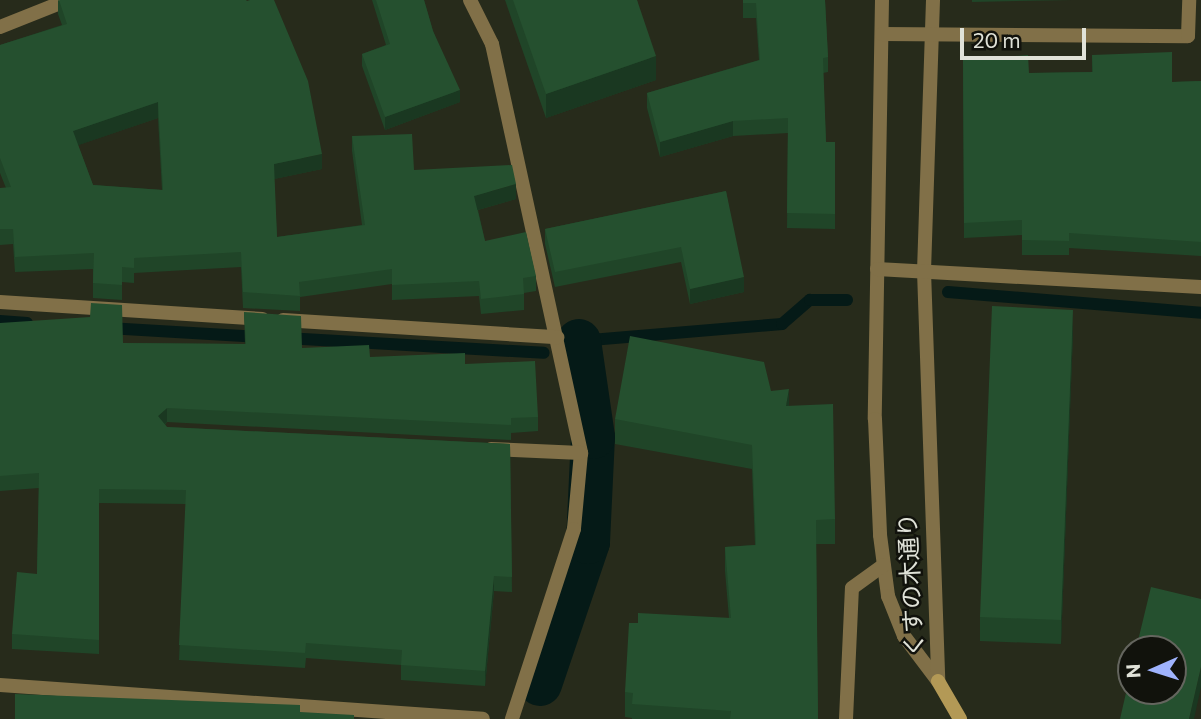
<!DOCTYPE html>
<html>
<head>
<meta charset="utf-8">
<style>
	body { margin:0 }
	#map { position:relative; width:1201px; height:719px; overflow:hidden; background:#272b1b; font-family:Commissioner,"Noto Sans JP",sans-serif }
	div>[style] { position:absolute }
	.stream>* { height:12px; margin:-6px; padding:0 6px; transform-origin:6px; border-radius:6px; background:#051a17 }
	.canal>* { height:44px; margin:-22px; padding:0 22px; transform-origin:22px; border-radius:22px; background:#051a17 }
	.street>* { height:14px; margin:-7px; padding:0 7px; transform-origin:7px; border-radius:7px; background:#817048 }
	.secondary>* { height:14px; margin:-7px; padding:0 7px; transform-origin:7px; border-radius:7px; background:#b39956 }
	.wall>* { inset:0; background:#204528 }
	.shaded-wall>* { inset:0; background:#1a3821 }
	.building>* { inset:0; background:#25502f }
	span { translate:-50% -50%; white-space:nowrap; text-align:center; line-height:1.15; -webkit-text-stroke:5px #11120c; paint-order:stroke }
	.street-label { font-size:24px; color:#e0e2d8 }
	.north { position:absolute; left:1117px; top:635px; width:70px; height:70px; box-sizing:border-box; background:#11120c; border:2px solid #64655e; border-radius:50%; rotate:267deg; font-size:19px; font-weight:700; line-height:28px; text-align:center; color:#e0e2d8 }
	.north::after { content:''; display:block; margin:auto; width:24px; height:32px; background:#9fb3fd; clip-path:polygon(50% 0,100% 100%,50% 72%,0 100%) }
	.scale { position:absolute; left:960px; top:28px; width:126px; height:32px; box-sizing:border-box; border:4px solid #e0e2d8; border-top:0; padding-left:9px; font-size:21px; line-height:24px; white-space:nowrap; color:#e0e2d8; -webkit-text-stroke:5px #11120c; paint-order:stroke }
</style>
</head>
<body>
<div id="map">
	<div class="stream">
		<i style="left:948px;top:292px;width:254px;rotate:4.7deg"></i>
		<i style="left:0;top:321px;width:27px;rotate:4deg"></i>
		<i style="left:108px;top:328px;width:153px;rotate:3.4deg"></i>
		<i style="left:286px;top:338px;width:258px;rotate:3.3deg"></i>
		<i style="left:579px;top:341px;width:204px;rotate:-4.8deg"></i>
		<i style="left:782px;top:324px;width:37px;rotate:-41deg"></i>
		<i style="left:810px;top:300px;width:37px"></i>
	</div>
	<div class="canal">
		<i style="left:540px;top:684px;width:150px;rotate:-71.3deg"></i>
		<i style="left:588px;top:542px;width:105px;rotate:-87.3deg"></i>
		<i style="left:593px;top:437px;width:97px;rotate:-98.3deg"></i>
	</div>
	<div class="street">
		<i style="left:470px;top:0;width:49px;rotate:63.4deg"></i>
		<i style="left:492px;top:44px;width:419px;rotate:77.7deg"></i>
		<i style="left:581px;top:453px;width:76px;rotate:95.3deg"></i>
		<i style="left:574px;top:529px;width:200px;rotate:108.1deg"></i>
		<i style="left:882px;top:0;width:419px;rotate:91deg"></i>
		<i style="left:875px;top:419px;width:116px;rotate:87.5deg"></i>
		<i style="left:880px;top:535px;width:62px;rotate:82.5deg"></i>
		<i style="left:888px;top:596px;width:43px;rotate:68.2deg"></i>
		<i style="left:904px;top:636px;width:56px;rotate:52.9deg"></i>
		<i style="left:933px;top:0;width:271px;rotate:91.9deg"></i>
		<i style="left:924px;top:271px;width:410px;rotate:88deg"></i>
		<i style="left:0;top:27px;width:73px;rotate:-21.7deg"></i>
		<i style="left:882px;top:34px;width:306px;rotate:0.4deg"></i>
		<i style="left:1188px;top:36px;width:36px;rotate:-88deg"></i>
		<i style="left:877px;top:269px;width:324px;rotate:3.2deg"></i>
		<i style="left:0;top:302px;width:263px;rotate:3.7deg"></i>
		<i style="left:283px;top:320px;width:275px;rotate:3.6deg"></i>
		<i style="left:491px;top:449px;width:90px;rotate:2.5deg"></i>
		<i style="left:0;top:685px;width:484px;rotate:4deg"></i>
		<i style="left:846px;top:719px;width:131px;rotate:-87.4deg"></i>
		<i style="left:852px;top:588px;width:39px;rotate:-36deg"></i>
	</div>
	<div class="secondary">
		<i style="left:938px;top:681px;width:44px;rotate:59.9deg"></i>
	</div>
	<div class="wall">
		<i style="clip-path:polygon(evenodd,58px 0,322px 169px,274px 179px,277px 237px,362px 225px,352px 151px,352px 136px,414px 170px,516px 199px,478px 210px,485px 241px,536px 276px,536px 291px,524px 293px,524px 310px,481px 314px,479px 296px,392px 300px,392px 284px,300px 297px,300px 311px,243px 308px,241px 267px,134px 273px,134px 283px,122px 282px,122px 300px,93px 298px,93px 269px,15px 272px,13px 244px,0 245px,0 188px,6px 188px,0 173px,0 45px,62px 25px,58px 14px,58px 0,158px 118px,162px 190px,93px 185px,78px 145px,158px 118px)"></i>
		<i style="clip-path:polygon(372px 0,424px 0,433px 31px,460px 102px,385px 130px,362px 66px,362px 54px,386px 45px)"></i>
		<i style="clip-path:polygon(505px 0,637px 0,656px 80px,546px 118px)"></i>
		<i style="clip-path:polygon(743px 0,825px 0,828px 57px,828px 72px,823px 73px,826px 142px,835px 142px,835px 229px,787px 228px,788px 133px,733px 136px,660px 157px,647px 108px,647px 93px,759px 60px,756px 18px,743px 18px)"></i>
		<i style="clip-path:polygon(972px 0,1072px 0,972px 2px)"></i>
		<i style="clip-path:polygon(1092px 55px,1172px 82px,1201px 81px,1201px 256px,1069px 248px,1069px 255px,1022px 255px,1022px 235px,964px 238px,963px 60px,1029px 73px,1092px 72px)"></i>
		<i style="clip-path:polygon(726px 191px,744px 292px,690px 304px,681px 262px,555px 287px,545px 244px,545px 229px)"></i>
		<i style="clip-path:polygon(244px 312px,302px 348px,370px 357px,465px 364px,538px 417px,538px 431px,511px 433px,511px 440px,167px 422px,165px 425px,167px 427px,510px 444px,512px 592px,494px 591px,485px 686px,401px 680px,401px 665px,306px 658px,305px 668px,179px 660px,186px 504px,99px 503px,99px 654px,12px 649px,12px 634px,37px 574px,39px 488px,0 491px,0 323px,123px 343px,245px 344px)"></i>
		<i style="clip-path:polygon(1073px 333px,1061px 644px,980px 641px,980px 617px)"></i>
		<i style="clip-path:polygon(771px 391px,789px 406px,835px 519px,835px 544px,816px 544px,818px 719px,632px 719px,632px 718px,625px 717px,625px 692px,638px 623px,729px 618px,725px 571px,725px 547px,755px 545px,752px 469px,615px 444px,615px 419px)"></i>
	</div>
	<div class="shaded-wall">
		<i style="clip-path:polygon(656px 56px,656px 80px,546px 118px,546px 94px)"></i>
		<i style="clip-path:polygon(460px 90px,460px 102px,385px 130px,385px 117px)"></i>
		<i style="clip-path:polygon(158px 102px,158px 118px,73px 147px,73px 131px)"></i>
		<i style="clip-path:polygon(733px 121px,733px 136px,660px 157px,660px 142px)"></i>
		<i style="clip-path:polygon(322px 154px,322px 169px,274px 179px,274px 164px)"></i>
		<i style="clip-path:polygon(516px 184px,516px 199px,474px 211px,474px 196px)"></i>
		<i style="clip-path:polygon(744px 277px,744px 292px,690px 304px,690px 289px)"></i>
		<i style="clip-path:polygon(1073px 310px,1073px 333px,1061px 644px,1061px 620px)"></i>
		<i style="clip-path:polygon(789px 389px,789px 414px,786px 406px)"></i>
		<i style="clip-path:polygon(167px 408px,167px 422px,158px 431px,158px 416px)"></i>
		<i style="clip-path:polygon(494px 576px,494px 591px,485px 686px,485px 671px)"></i>
		<i style="clip-path:polygon(1201px 667px,1201px 687px,1194px 719px,1189px 719px)"></i>
	</div>
	<div class="building">
		<i style="clip-path:polygon(evenodd,59px 0,246px 0,247px 1px,250px 0,274px 0,308px 81px,322px 154px,274px 164px,277px 237px,365px 225px,352px 136px,412px 134px,414px 170px,512px 165px,516px 184px,474px 196px,485px 241px,526px 232px,536px 276px,523px 278px,524px 294px,481px 299px,479px 281px,392px 285px,392px 269px,299px 282px,300px 296px,243px 292px,241px 252px,134px 258px,134px 268px,122px 267px,122px 285px,93px 283px,94px 253px,15px 257px,13px 229px,0 229px,0 188px,11px 187px,0 158px,0 45px,67px 24px,59px 0,158px 102px,163px 190px,93px 185px,73px 131px,158px 102px)"></i>
		<i style="clip-path:polygon(376px 0,424px 0,433px 31px,460px 90px,385px 117px,362px 54px,390px 44px)"></i>
		<i style="clip-path:polygon(513px 0,637px 0,656px 56px,546px 94px)"></i>
		<i style="clip-path:polygon(743px 0,825px 0,828px 57px,823px 58px,826px 142px,835px 142px,835px 214px,787px 213px,788px 118px,733px 121px,660px 142px,647px 93px,760px 60px,756px 3px,743px 3px)"></i>
		<i style="clip-path:polygon(1172px 52px,1172px 82px,1201px 81px,1201px 242px,1069px 233px,1069px 241px,1022px 240px,1022px 220px,964px 223px,963px 60px,1028px 55px,1029px 73px,1093px 72px,1092px 55px)"></i>
		<i style="clip-path:polygon(726px 191px,744px 277px,690px 289px,681px 247px,555px 272px,545px 229px)"></i>
		<i style="clip-path:polygon(91px 303px,122px 305px,123px 343px,246px 344px,244px 312px,301px 316px,302px 348px,369px 345px,370px 357px,465px 353px,465px 364px,535px 361px,538px 417px,511px 418px,511px 425px,167px 408px,158px 416px,167px 427px,510px 444px,512px 577px,494px 576px,485px 671px,401px 665px,402px 650px,306px 643px,305px 653px,179px 645px,186px 490px,99px 489px,99px 640px,12px 634px,17px 572px,37px 574px,39px 473px,0 476px,0 323px,90px 317px)"></i>
		<i style="clip-path:polygon(992px 306px,1073px 310px,1061px 620px,980px 617px)"></i>
		<i style="clip-path:polygon(630px 336px,764px 362px,771px 391px,789px 389px,786px 406px,833px 404px,835px 519px,816px 520px,818px 719px,730px 719px,731px 711px,632px 704px,633px 693px,625px 692px,629px 623px,638px 623px,638px 613px,731px 618px,725px 547px,756px 545px,752px 445px,615px 419px)"></i>
		<i style="clip-path:polygon(1151px 587px,1201px 599px,1201px 667px,1189px 719px,1120px 719px,1131px 671px,1131px 691px,1173px 691px,1173px 649px,1136px 649px)"></i>
		<i style="clip-path:polygon(15px 694px,300px 705px,300px 712px,354px 715px,354px 719px,15px 719px)"></i>
	</div>
	<div class="street-label">
		<span style="left:910px;top:585px;rotate:-93deg">くすの木通り</span>
	</div>
	<div class="north">N</div>
	<div class="scale">20 m</div>
</div>
</body>
</html>
